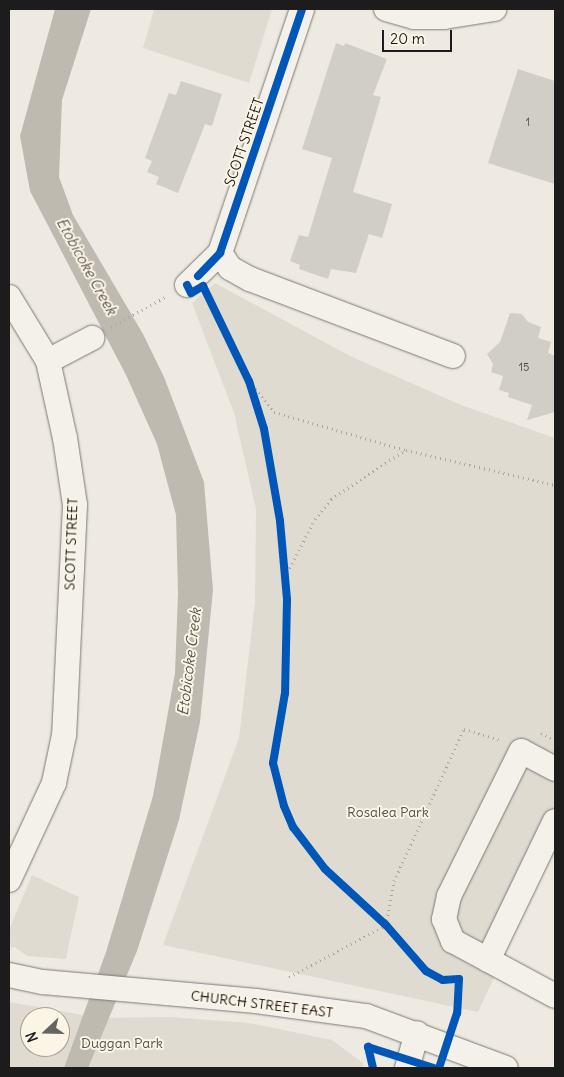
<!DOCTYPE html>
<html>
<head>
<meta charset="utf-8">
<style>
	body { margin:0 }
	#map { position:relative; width:564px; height:1077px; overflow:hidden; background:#eeeae2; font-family:Delius,sans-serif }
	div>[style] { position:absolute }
	.built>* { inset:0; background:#e0dbd0 }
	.green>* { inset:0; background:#dfdbd0 }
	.water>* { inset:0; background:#bebab0 }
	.building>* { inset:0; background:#d1cec8 }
	.path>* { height:3px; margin-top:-1.5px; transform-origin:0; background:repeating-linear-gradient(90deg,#aaa8a4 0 1px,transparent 0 5px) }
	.roads { filter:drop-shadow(0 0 1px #7a7975) drop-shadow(0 0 1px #7a7975) }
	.minor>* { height:24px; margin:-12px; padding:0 12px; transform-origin:12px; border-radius:12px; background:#f4f1ea }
	.cycleway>* { height:8px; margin:-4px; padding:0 4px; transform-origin:4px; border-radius:4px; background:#0057b8 }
	span { translate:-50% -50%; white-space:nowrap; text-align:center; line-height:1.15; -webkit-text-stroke:4px #fcf5e5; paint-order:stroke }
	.number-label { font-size:11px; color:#494847 }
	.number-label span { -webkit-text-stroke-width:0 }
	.street-label { font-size:14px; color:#1c1c1c }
	.park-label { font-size:14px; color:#53514e }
	.water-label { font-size:15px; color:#55534f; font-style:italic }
	.frame { position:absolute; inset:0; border:10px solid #1c1c1c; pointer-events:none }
	.north { position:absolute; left:20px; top:1007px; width:50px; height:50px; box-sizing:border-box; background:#fcf5e5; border:1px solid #a29e95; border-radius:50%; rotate:249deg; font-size:14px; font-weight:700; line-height:20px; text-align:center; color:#1c1c1c }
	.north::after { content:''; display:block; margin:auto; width:18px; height:22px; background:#666461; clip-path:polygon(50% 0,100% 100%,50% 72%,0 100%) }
	.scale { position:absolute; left:382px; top:30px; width:70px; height:22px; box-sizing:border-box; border:2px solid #1c1c1c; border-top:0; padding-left:6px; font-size:15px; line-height:18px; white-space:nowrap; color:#1c1c1c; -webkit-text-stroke:4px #fcf5e5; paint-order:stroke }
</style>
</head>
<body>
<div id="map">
	<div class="built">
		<i style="clip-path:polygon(154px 9px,272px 9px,249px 83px,143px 48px)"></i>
	</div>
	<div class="green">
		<i style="clip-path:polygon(215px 283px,350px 356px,461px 405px,555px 438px,555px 847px,478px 1012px,163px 945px,239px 738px,255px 602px,256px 509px,234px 413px,192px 303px)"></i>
		<i style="clip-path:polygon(32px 875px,79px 897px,66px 959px,27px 956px,15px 947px,11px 948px,9px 930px)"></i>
		<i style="clip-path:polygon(evenodd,9px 1002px,100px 1018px,170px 1017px,249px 1023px,332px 1040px,363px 1063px,363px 1068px,9px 1068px,9px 1002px,30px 1017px,60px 1017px,60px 1047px,30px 1047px,30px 1017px)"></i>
	</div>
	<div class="water">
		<i style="clip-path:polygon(55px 9px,91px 9px,62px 100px,59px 177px,73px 215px,143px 334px,164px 377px,204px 482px,213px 590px,200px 722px,179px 820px,137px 951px,88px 1068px,64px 1068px,106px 952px,153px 796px,175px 673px,178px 594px,176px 515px,157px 444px,126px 375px,30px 191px,20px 136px)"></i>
	</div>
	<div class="building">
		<i style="clip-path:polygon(336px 43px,344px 46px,345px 43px,387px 59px,373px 95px,381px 97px,353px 192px,392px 204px,382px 238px,369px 234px,356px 273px,331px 269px,328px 279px,299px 269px,300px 265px,290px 261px,299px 235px,308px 237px,332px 158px,302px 149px)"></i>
		<i style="clip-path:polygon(518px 69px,555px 81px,555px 184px,488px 163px)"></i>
		<i style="clip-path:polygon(181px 81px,222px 94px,212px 126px,205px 124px,178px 193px,156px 184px,159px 177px,147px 172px,152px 161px,145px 158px,169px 93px,176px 95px)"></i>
		<i style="clip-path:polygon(510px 313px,522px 314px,528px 322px,541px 327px,538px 338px,551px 342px,548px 353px,555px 356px,555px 412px,527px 420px,532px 405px,508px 397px,509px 393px,499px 390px,503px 376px,491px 372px,493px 364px,487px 354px,500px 342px)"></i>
	</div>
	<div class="path">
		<i style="left:111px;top:327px;width:64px;rotate:-29deg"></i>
		<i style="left:249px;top:381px;width:40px;rotate:51deg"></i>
		<i style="left:274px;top:412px;width:137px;rotate:16.1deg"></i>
		<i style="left:406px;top:450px;width:153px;rotate:13.2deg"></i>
		<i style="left:285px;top:577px;width:65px;rotate:-62.7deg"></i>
		<i style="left:315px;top:519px;width:26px;rotate:-51deg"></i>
		<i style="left:331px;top:499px;width:89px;rotate:-33.5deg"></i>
		<i style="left:541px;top:733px;width:16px;rotate:27deg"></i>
		<i style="left:289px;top:977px;width:110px;rotate:-28.2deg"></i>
		<i style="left:386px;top:925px;width:45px;rotate:-79.7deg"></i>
		<i style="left:394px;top:881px;width:167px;rotate:-65.3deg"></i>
		<i style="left:464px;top:729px;width:39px;rotate:17deg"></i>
	</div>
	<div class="roads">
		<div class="minor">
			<i style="left:386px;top:9px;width:29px;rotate:16deg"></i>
			<i style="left:414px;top:17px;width:30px"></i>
			<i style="left:444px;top:17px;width:51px;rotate:-9.1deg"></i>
			<i style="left:220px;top:253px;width:18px;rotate:56deg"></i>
			<i style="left:230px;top:268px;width:23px;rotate:29deg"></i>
			<i style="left:250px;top:279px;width:217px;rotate:20.8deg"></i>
			<i style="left:187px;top:285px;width:46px;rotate:-44.1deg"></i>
			<i style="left:220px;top:253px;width:257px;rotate:-71.4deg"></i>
			<i style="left:9px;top:297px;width:75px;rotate:58.6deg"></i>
			<i style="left:48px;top:361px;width:79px;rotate:77.6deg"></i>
			<i style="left:65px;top:438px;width:68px;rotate:81.5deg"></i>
			<i style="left:75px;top:505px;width:230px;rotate:92.7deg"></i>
			<i style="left:64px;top:735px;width:49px;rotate:101.8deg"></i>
			<i style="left:54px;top:783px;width:107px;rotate:114.9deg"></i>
			<i style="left:48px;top:361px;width:50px;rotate:-27.6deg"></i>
			<i style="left:555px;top:769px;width:38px;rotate:-152deg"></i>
			<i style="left:521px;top:751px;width:162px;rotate:116.4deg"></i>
			<i style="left:449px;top:896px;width:24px;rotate:102deg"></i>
			<i style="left:444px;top:919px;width:24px;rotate:68deg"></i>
			<i style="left:453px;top:941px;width:116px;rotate:28.3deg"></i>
			<i style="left:488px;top:960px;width:154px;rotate:-64.3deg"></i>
			<i style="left:9px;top:975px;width:35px;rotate:12deg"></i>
			<i style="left:43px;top:982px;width:214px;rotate:5.1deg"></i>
			<i style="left:256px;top:1001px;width:111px;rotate:7.8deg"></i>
			<i style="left:366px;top:1016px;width:149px;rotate:20.4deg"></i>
			<i style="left:407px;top:1068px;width:36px;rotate:-74deg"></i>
		</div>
	</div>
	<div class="cycleway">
		<i style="left:198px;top:276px;width:32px;rotate:-46deg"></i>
		<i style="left:220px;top:253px;width:257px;rotate:-71.4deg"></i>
		<i style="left:187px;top:285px;width:9px;rotate:63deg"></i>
		<i style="left:191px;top:293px;width:14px;rotate:-30deg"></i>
		<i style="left:203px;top:286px;width:106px;rotate:64.2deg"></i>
		<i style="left:249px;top:381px;width:50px;rotate:72.6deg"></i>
		<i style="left:264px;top:429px;width:93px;rotate:80.1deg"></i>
		<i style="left:280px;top:521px;width:79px;rotate:84.9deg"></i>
		<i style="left:287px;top:600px;width:93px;rotate:91.2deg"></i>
		<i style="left:285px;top:693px;width:71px;rotate:99.7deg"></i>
		<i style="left:273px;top:763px;width:44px;rotate:75.7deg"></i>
		<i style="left:284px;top:806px;width:23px;rotate:67deg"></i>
		<i style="left:293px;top:827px;width:53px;rotate:52.7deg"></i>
		<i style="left:325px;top:869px;width:83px;rotate:42.6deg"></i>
		<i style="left:386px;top:925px;width:61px;rotate:49deg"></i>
		<i style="left:426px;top:971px;width:19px;rotate:28deg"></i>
		<i style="left:443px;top:980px;width:16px;rotate:-4deg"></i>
		<i style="left:459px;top:979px;width:34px;rotate:93deg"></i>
		<i style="left:457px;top:1013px;width:58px;rotate:108.1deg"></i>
		<i style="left:373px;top:1068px;width:22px;rotate:-103deg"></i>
		<i style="left:368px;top:1047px;width:69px;rotate:17.7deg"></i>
	</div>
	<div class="number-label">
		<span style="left:528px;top:122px">1</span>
		<span style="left:524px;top:367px">15</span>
	</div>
	<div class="street-label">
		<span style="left:244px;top:142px;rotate:-71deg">SCOTT STREET</span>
		<span style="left:71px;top:544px;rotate:-88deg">SCOTT STREET</span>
		<span style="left:262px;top:1004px;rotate:7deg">CHURCH STREET EAST</span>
	</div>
	<div class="park-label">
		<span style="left:388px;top:812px">Rosalea Park</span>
		<span style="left:122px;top:1043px">Duggan Park</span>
	</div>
	<div class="water-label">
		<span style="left:87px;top:266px;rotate:61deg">Etobicoke Creek</span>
		<span style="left:189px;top:662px;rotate:-83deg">Etobicoke Creek</span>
	</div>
	<div class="frame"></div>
	<div class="north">N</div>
	<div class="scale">20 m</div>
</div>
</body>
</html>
